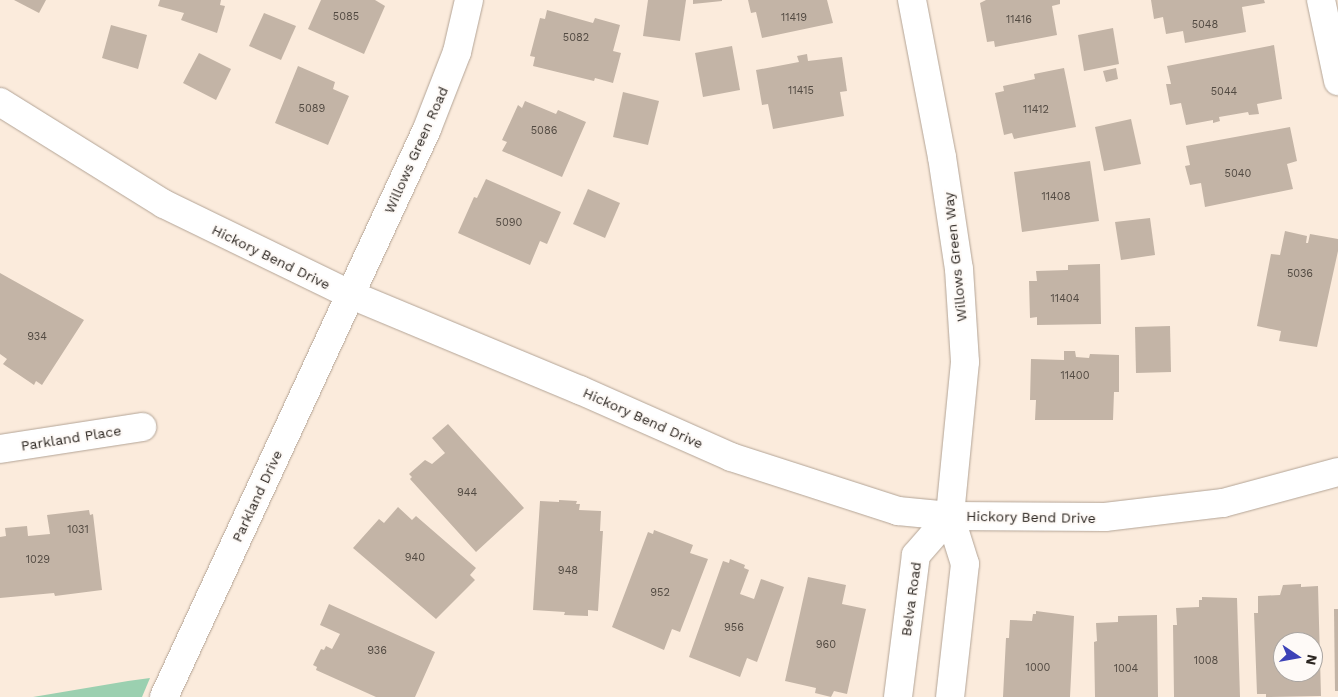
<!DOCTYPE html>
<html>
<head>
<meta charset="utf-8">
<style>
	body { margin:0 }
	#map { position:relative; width:1338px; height:697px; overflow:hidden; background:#fbebdc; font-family:"Work Sans",sans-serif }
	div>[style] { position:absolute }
	.green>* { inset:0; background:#9bd0b0 }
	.building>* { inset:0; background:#c3b4a6 }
	.roads { filter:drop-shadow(0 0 1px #b3a496) drop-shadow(0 0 1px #b3a496) }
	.minor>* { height:28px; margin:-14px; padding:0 14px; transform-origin:14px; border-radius:14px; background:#fff }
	span { translate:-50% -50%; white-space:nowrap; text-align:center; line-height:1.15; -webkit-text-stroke:4px #fefaf7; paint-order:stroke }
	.number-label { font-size:11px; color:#524a42 }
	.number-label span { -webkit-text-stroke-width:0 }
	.street-label { font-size:14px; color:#2c2621 }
	.north { position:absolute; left:1273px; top:632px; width:50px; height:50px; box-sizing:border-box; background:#fefaf7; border:1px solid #aaa5a1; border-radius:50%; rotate:102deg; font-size:14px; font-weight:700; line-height:20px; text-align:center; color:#2c2621 }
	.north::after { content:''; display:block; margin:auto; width:18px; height:22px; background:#3d42b7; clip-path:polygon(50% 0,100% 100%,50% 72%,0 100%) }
</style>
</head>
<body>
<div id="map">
	<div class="green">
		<i style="clip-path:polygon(150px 678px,142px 697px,33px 697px,128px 681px)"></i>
	</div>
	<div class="building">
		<i style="clip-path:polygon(14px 0,46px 0,39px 13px)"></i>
		<i style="clip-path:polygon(160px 0,221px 0,220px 5px,225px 6px,217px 33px,181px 20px,184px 13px,158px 6px)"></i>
		<i style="clip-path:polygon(321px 0,375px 0,385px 6px,364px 54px,308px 29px)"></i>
		<i style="clip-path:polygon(648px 0,686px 0,680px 41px,643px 36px)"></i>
		<i style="clip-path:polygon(693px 0,722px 0,722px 1px,693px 4px)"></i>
		<i style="clip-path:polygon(748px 0,827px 0,833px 23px,762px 38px,756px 12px,751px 13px)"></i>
		<i style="clip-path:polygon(986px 0,1060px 0,1060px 4px,1052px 6px,1057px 35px,995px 47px,994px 41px,987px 42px,980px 3px)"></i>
		<i style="clip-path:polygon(1151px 0,1264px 0,1265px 3px,1242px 7px,1246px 32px,1185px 43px,1183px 31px,1166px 34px,1163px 17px,1154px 19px)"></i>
		<i style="clip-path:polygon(547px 10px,593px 23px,595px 18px,620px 25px,613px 51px,621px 53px,613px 83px,595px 78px,594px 81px,533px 66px,535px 57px,530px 56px,540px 18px,545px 19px)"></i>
		<i style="clip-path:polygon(264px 13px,296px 26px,281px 60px,249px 46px)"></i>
		<i style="clip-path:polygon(111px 25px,147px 35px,138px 69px,102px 58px)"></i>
		<i style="clip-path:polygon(1113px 28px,1119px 64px,1084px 71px,1078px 35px)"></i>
		<i style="clip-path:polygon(1274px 45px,1282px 99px,1257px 104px,1259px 114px,1249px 115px,1248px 112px,1219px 117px,1220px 121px,1213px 123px,1213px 120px,1186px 125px,1181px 103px,1170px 105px,1166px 84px,1171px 84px,1167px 66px)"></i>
		<i style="clip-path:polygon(732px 46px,740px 90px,703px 97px,695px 53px)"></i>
		<i style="clip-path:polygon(199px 53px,231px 69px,216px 100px,183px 83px)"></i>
		<i style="clip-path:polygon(807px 54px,808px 61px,842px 57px,847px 91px,840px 92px,844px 116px,773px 129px,768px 104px,762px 105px,756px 70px,799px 62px,797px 56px)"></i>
		<i style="clip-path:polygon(298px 66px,335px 82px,333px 89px,349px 96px,328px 145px,275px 123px)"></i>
		<i style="clip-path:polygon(1064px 68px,1076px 127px,1014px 139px,1012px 133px,1004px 135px,995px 93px,1004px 91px,1003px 86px,1035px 79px,1034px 74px)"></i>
		<i style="clip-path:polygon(1116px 68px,1118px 79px,1106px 82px,1103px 71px)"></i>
		<i style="clip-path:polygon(623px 92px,659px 101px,648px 145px,613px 137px)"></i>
		<i style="clip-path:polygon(525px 101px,556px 114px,558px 110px,586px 122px,562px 177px,502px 151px,507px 142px,502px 140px,518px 105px,522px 108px)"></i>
		<i style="clip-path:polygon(1131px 119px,1141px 164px,1104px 171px,1095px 127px)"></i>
		<i style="clip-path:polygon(1290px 127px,1297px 161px,1287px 164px,1293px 189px,1205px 207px,1201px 183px,1190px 185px,1185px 166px,1190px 165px,1186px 146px)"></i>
		<i style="clip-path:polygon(1090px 161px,1099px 221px,1022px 232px,1014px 172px)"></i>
		<i style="clip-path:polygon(486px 179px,561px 212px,547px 244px,540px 241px,530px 265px,458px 233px,474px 197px,477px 198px)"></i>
		<i style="clip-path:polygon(588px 189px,620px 203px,605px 238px,573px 224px)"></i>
		<i style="clip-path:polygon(1150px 218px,1155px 255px,1121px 260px,1115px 222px)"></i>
		<i style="clip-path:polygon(1285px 231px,1307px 236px,1306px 243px,1308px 243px,1310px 234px,1338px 239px,1338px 251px,1317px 347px,1279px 341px,1281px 331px,1257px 326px,1271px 254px,1280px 255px)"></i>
		<i style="clip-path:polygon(1100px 264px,1101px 324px,1037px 325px,1037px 317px,1030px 318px,1029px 281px,1037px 281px,1036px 271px,1068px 270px,1068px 265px)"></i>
		<i style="clip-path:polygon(0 273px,84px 320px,42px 385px,36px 381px,34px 385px,3px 364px,7px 359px,0 354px)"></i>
		<i style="clip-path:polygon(1170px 326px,1171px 372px,1136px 373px,1135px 327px)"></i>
		<i style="clip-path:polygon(1064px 351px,1075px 351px,1076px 357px,1089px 358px,1090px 354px,1119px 355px,1119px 392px,1114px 392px,1113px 420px,1035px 420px,1036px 400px,1030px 400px,1031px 359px,1064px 360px)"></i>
		<i style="clip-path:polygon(448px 424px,524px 508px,476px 552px,410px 479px,412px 477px,409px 474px,425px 460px,432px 464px,445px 453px,432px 438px)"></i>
		<i style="clip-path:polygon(559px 500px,577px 501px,576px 504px,580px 504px,579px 510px,601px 511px,600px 531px,603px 531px,598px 611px,588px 610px,588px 616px,564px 615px,565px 612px,533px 610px,540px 501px,559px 502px)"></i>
		<i style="clip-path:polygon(398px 507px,412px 520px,416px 516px,476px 568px,470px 575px,475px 580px,436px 619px,353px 548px,379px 519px,384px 523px)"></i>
		<i style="clip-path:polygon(89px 510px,90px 515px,93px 514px,102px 590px,55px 596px,54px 593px,0 598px,0 537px,6px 536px,5px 528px,27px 526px,28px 536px,50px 534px,47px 515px)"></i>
		<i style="clip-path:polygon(654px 530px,693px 545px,690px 553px,708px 559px,680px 632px,672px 629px,664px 650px,612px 627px,648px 532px,653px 534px)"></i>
		<i style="clip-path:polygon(730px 559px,745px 565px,744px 568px,749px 570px,740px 594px,754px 599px,761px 579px,784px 587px,757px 662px,747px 658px,740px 677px,689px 657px,723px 561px,729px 563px)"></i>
		<i style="clip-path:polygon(808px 577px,846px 585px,842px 604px,866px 609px,847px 694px,834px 691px,831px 697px,815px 693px,816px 688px,785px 681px)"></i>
		<i style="clip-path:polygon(evenodd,1301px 584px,1301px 587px,1318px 586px,1321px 696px,1266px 697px,1266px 694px,1257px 694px,1254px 613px,1258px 613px,1258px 596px,1280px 595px,1283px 585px,1301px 584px,1283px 642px,1313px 642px,1313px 672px,1283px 672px,1283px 642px)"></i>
		<i style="clip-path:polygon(1202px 597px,1237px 598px,1240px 697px,1174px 697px,1173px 625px,1177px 625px,1176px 608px,1199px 607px,1199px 600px,1202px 600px)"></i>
		<i style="clip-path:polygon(329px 604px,435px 652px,415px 697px,376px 697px,316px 670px,317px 667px,313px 665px,321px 649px,324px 650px,326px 646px,332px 649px,340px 634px,320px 625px)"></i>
		<i style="clip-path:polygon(1334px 609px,1338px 609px,1338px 691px,1335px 691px)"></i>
		<i style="clip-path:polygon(1036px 611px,1074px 616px,1070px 697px,1003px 697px,1006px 638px,1009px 638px,1010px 620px,1032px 621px,1033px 614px,1036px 614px)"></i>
		<i style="clip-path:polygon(1157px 615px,1158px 697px,1095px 697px,1094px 642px,1097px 641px,1096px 623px,1118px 622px,1118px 616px)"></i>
	</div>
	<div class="roads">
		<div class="minor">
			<i style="left:912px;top:0;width:160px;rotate:79.2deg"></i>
			<i style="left:942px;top:157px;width:113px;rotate:81.4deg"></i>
			<i style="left:959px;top:269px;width:93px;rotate:86.3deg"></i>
			<i style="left:965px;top:362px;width:155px;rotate:95.6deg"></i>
			<i style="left:950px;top:516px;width:50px;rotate:72.6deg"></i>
			<i style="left:965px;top:564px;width:134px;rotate:96.4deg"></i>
			<i style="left:1321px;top:0;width:83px;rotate:78.1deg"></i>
			<i style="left:0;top:102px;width:193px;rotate:31.9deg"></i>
			<i style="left:164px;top:204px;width:206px;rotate:25.9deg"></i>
			<i style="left:349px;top:294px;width:250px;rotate:22.6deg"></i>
			<i style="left:580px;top:390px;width:165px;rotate:23.9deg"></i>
			<i style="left:731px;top:457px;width:176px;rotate:17.9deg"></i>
			<i style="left:898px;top:511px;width:52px;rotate:5.5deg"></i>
			<i style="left:950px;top:516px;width:155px;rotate:0.4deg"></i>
			<i style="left:1105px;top:517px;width:119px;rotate:-6.8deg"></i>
			<i style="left:1223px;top:503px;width:119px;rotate:-15.1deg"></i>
			<i style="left:0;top:449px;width:144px;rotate:-8.8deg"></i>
			<i style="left:164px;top:697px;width:626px;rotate:-65.15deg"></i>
			<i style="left:427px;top:129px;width:83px;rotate:-68.7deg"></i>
			<i style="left:457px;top:52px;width:53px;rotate:-77deg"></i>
			<i style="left:898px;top:697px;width:143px;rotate:-82.8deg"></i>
			<i style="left:916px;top:555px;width:52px;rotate:-48.9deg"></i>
		</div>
	</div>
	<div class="number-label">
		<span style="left:346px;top:17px">5085</span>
		<span style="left:794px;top:18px">11419</span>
		<span style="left:1019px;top:20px">11416</span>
		<span style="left:1205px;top:25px">5048</span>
		<span style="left:576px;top:38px">5082</span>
		<span style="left:801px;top:91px">11415</span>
		<span style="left:1224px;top:92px">5044</span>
		<span style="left:312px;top:109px">5089</span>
		<span style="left:1036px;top:110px">11412</span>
		<span style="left:544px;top:131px">5086</span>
		<span style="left:1238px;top:174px">5040</span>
		<span style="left:1056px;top:197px">11408</span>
		<span style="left:509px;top:223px">5090</span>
		<span style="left:1300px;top:274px">5036</span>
		<span style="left:1065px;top:299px">11404</span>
		<span style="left:37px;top:337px">934</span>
		<span style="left:1075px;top:376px">11400</span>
		<span style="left:467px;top:493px">944</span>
		<span style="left:78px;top:530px">1031</span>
		<span style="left:415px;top:558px">940</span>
		<span style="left:38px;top:560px">1029</span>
		<span style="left:568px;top:571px">948</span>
		<span style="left:660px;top:593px">952</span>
		<span style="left:734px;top:628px">956</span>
		<span style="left:826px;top:645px">960</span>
		<span style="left:377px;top:651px">936</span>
		<span style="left:1206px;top:661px">1008</span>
		<span style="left:1038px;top:668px">1000</span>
		<span style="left:1126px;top:669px">1004</span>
	</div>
	<div class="street-label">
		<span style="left:416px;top:150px;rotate:-66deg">Willows Green Road</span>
		<span style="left:271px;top:257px;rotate:26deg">Hickory Bend Drive</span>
		<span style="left:955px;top:257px;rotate:-96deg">Willows Green Way</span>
		<span style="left:643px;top:418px;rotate:24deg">Hickory Bend Drive</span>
		<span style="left:71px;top:438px;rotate:-9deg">Parkland Place</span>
		<span style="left:257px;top:496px;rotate:-65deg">Parkland Drive</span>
		<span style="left:1031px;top:517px;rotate:1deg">Hickory Bend Drive</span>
		<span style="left:911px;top:599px;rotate:-82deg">Belva Road</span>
	</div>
	<div class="north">N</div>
</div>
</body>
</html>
